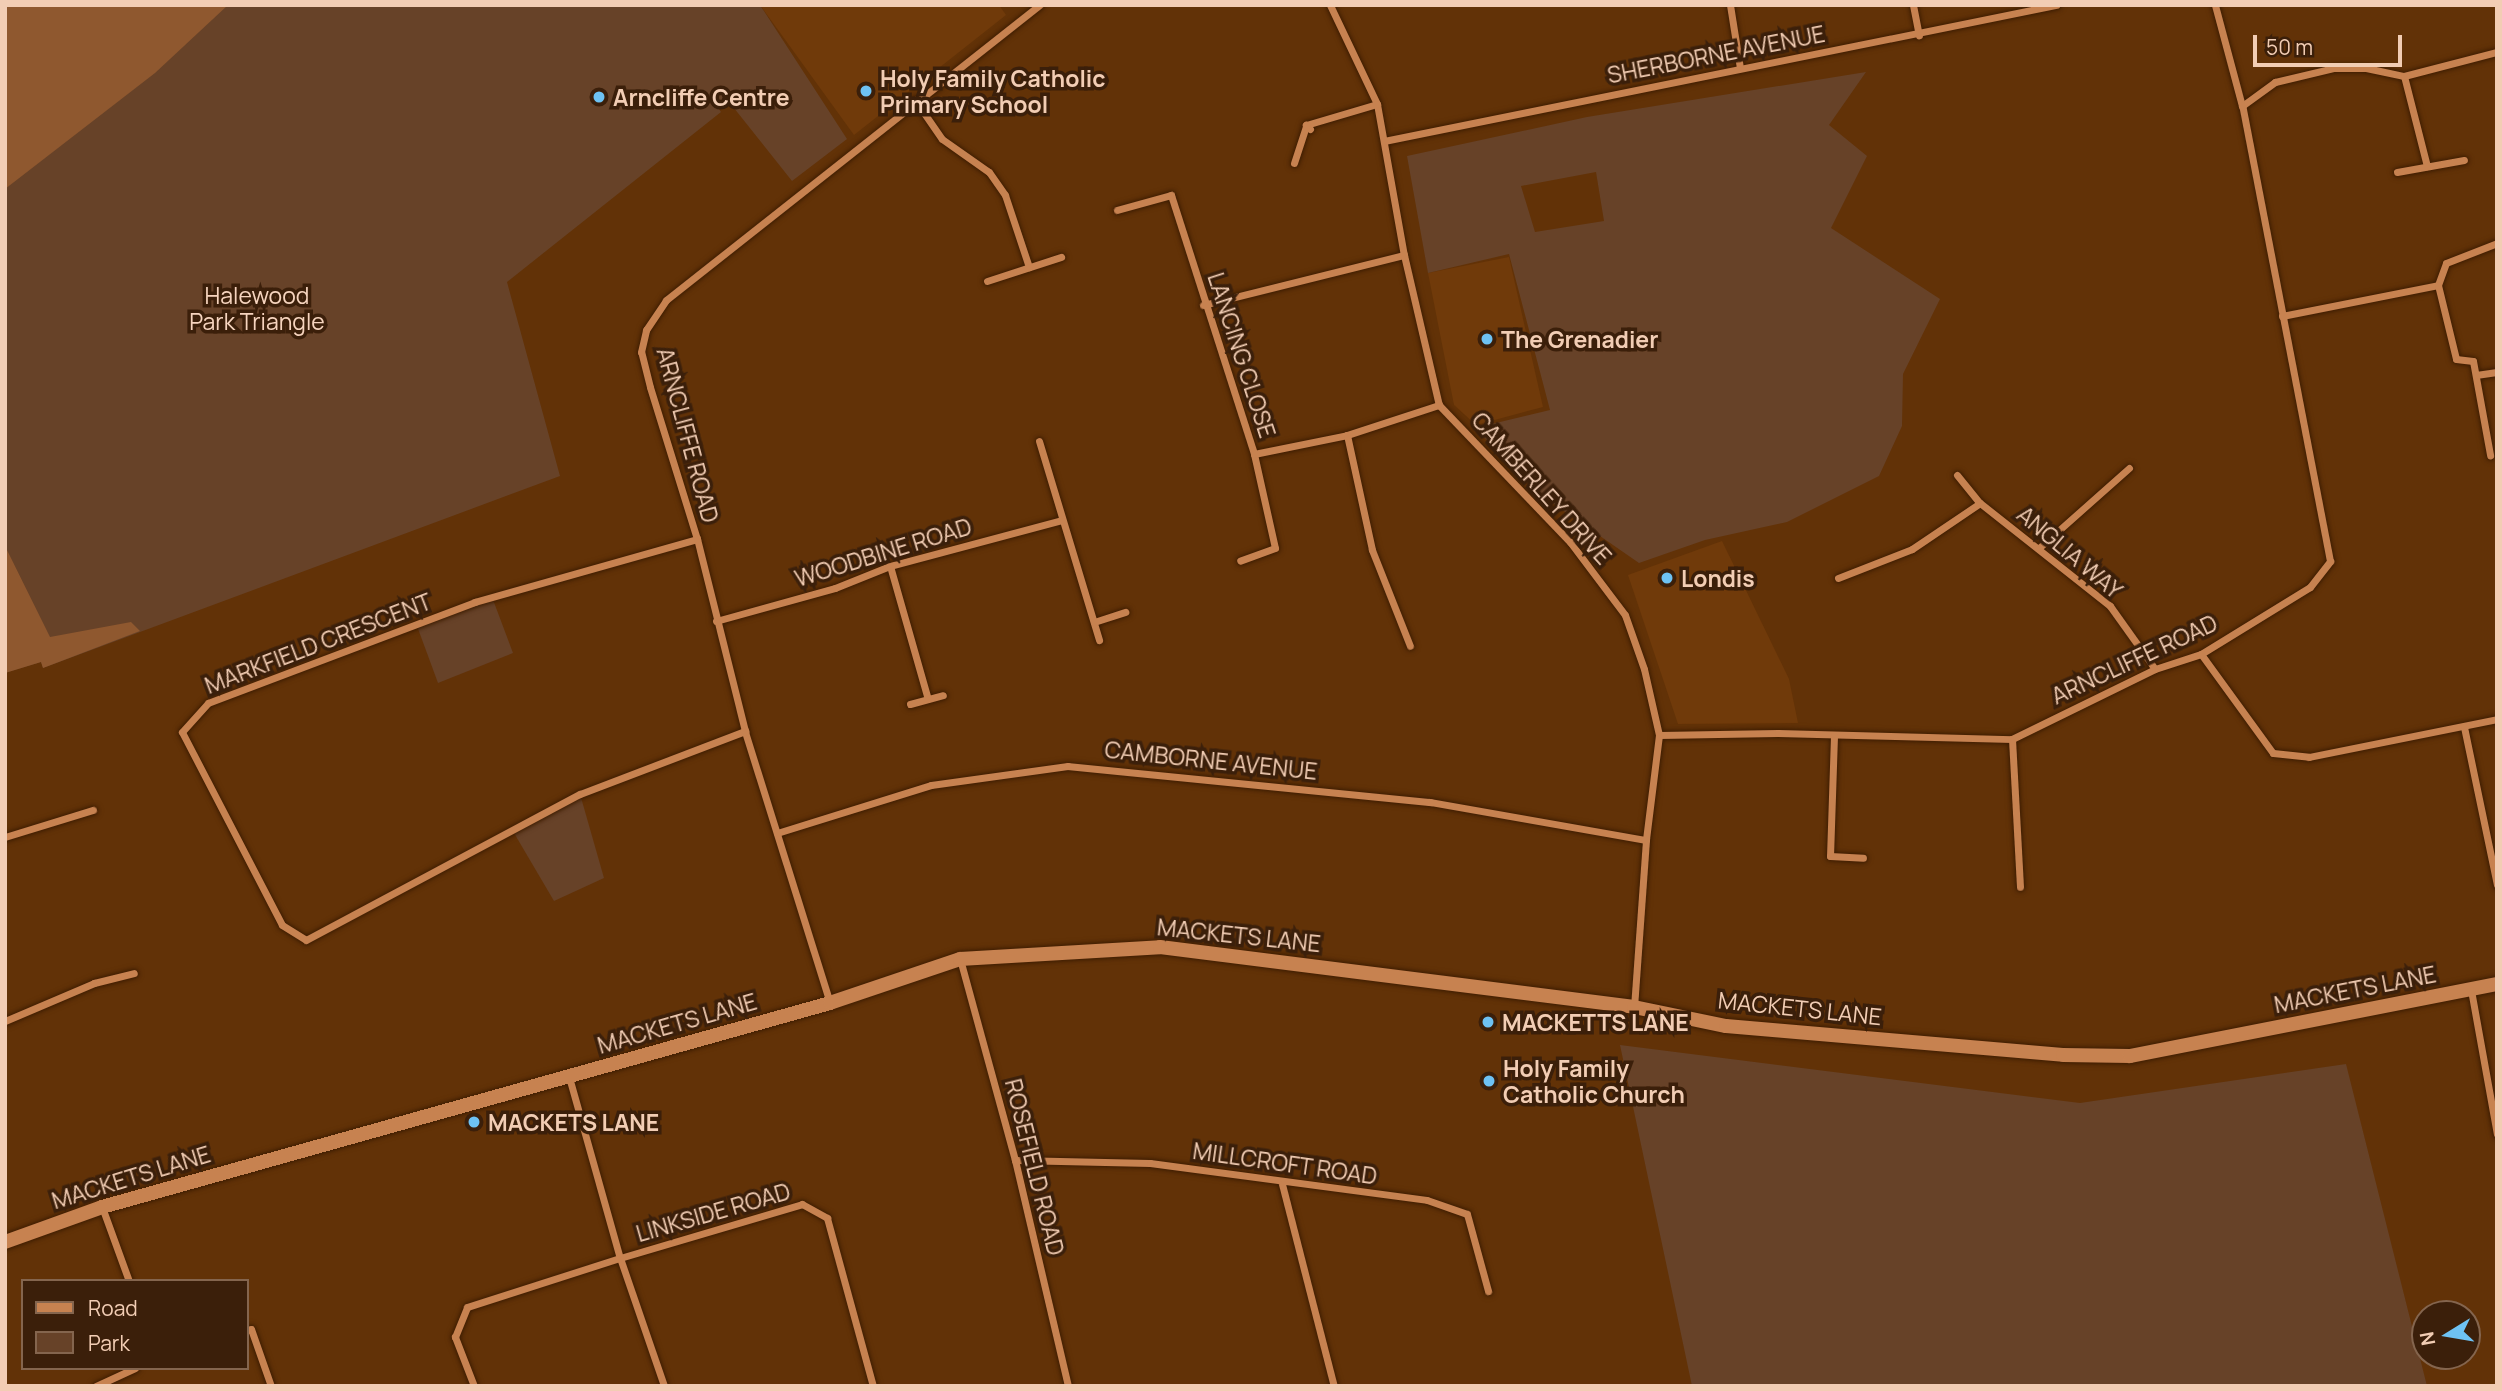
<!DOCTYPE html>
<html>
<head>
<meta charset="utf-8">
<style>
	body { margin:0 }
	#map { position:relative; width:2502px; height:1391px; overflow:hidden; background:#623207; font-family:Manrope,sans-serif }
	div>[style] { position:absolute }
	.built>* { inset:0; background:#703a0a }
	.green>* { inset:0; background:#674228 }
	.forest>* { inset:0; background:#8f582f }
	.roads { filter:drop-shadow(0 0 2px #3e1d02) drop-shadow(0 0 2px #3e1d02) }
	.street>* { height:7px; margin:-3.5px; padding:0 3.5px; transform-origin:3.5px; border-radius:3.5px; background:#c78250 }
	.secondary>* { height:14px; margin:-7px; padding:0 7px; transform-origin:7px; border-radius:7px; background:#c78250 }
	.dots>* { width:19px; height:19px; translate:-50% -50%; box-sizing:border-box; border:4px solid #3b1f0a; border-radius:50% }
	span { translate:-50% -50%; white-space:nowrap; text-align:center; line-height:1.15; -webkit-text-stroke:7px #3b1f0a; paint-order:stroke }
	.street-label { font-size:23px; color:#f2cdb4 }
	.poi-label { font-size:23px; color:#f2cdb4; font-weight:700 }
	.left { translate:0 -50%; text-align:left }
	.park-label { font-size:23px; color:#f6d4be }
	.frame { position:absolute; inset:0; border:7px solid #f2cdb4; pointer-events:none }
	.legend { position:absolute; left:21px; top:1279px; width:228px; height:91px; box-sizing:border-box; background:#3b1f0a; border:2px solid #84654e; margin:0; padding:9px 12px; list-style:none; font-size:21px; color:#f2cdb4 }
	.legend li { display:flex; align-items:center; gap:14px; height:35px }
	.legend b { width:35px; border:2px solid #84654e }
	.north { position:absolute; left:2411px; top:1300px; width:70px; height:70px; box-sizing:border-box; background:#3b1f0a; border:2px solid #84654e; border-radius:50%; rotate:259deg; font-size:19px; font-weight:700; line-height:28px; text-align:center; color:#f2cdb4 }
	.north::after { content:''; display:block; margin:auto; width:24px; height:32px; background:#6ec2f3; clip-path:polygon(50% 0,100% 100%,50% 72%,0 100%) }
	.scale { position:absolute; left:2253px; top:35px; width:149px; height:32px; box-sizing:border-box; border:4px solid #f2cdb4; border-top:0; padding-left:9px; font-size:21px; line-height:24px; white-space:nowrap; color:#f2cdb4; -webkit-text-stroke:5px #3b1f0a; paint-order:stroke }
</style>
</head>
<body>
<div id="map">
	<div class="built">
		<i style="clip-path:polygon(760px 5px,999px 5px,1006px 15px,854px 135px)"></i>
		<i style="clip-path:polygon(1509px 257px,1543px 407px,1476px 425px,1454px 405px,1428px 273px)"></i>
		<i style="clip-path:polygon(1722px 541px,1789px 679px,1798px 723px,1678px 724px,1628px 575px)"></i>
	</div>
	<div class="green">
		<i style="clip-path:polygon(5px 5px,760px 5px,847px 139px,792px 181px,726px 98px,717px 106px,721px 112px,507px 282px,560px 476px,43px 668px,41px 662px,5px 673px)"></i>
		<i style="clip-path:polygon(evenodd,1866px 72px,1829px 125px,1867px 156px,1831px 228px,1940px 299px,1903px 374px,1902px 426px,1879px 476px,1787px 522px,1705px 540px,1639px 563px,1535px 491px,1475px 428px,1550px 410px,1509px 254px,1428px 273px,1407px 156px,1587px 117px,1866px 72px,1596px 172px,1604px 221px,1535px 232px,1521px 186px,1596px 172px)"></i>
		<i style="clip-path:polygon(492px 597px,513px 653px,438px 683px,417px 626px)"></i>
		<i style="clip-path:polygon(580px 794px,604px 878px,554px 901px,514px 833px)"></i>
		<i style="clip-path:polygon(1620px 1045px,2080px 1103px,2346px 1064px,2427px 1386px,1692px 1386px)"></i>
	</div>
	<div class="forest">
		<i style="clip-path:polygon(5px 5px,228px 5px,155px 73px,5px 189px)"></i>
		<i style="clip-path:polygon(5px 546px,50px 637px,131px 622px,140px 631px,43px 668px,41px 662px,5px 673px)"></i>
	</div>
	<div class="roads">
		<div class="street">
			<i style="left:1330px;top:5px;width:110px;rotate:64.6deg"></i>
			<i style="left:1377px;top:104px;width:153px;rotate:79.9deg"></i>
			<i style="left:1404px;top:255px;width:154px;rotate:76.9deg"></i>
			<i style="left:1439px;top:405px;width:190px;rotate:46.3deg"></i>
			<i style="left:1570px;top:542px;width:91px;rotate:53deg"></i>
			<i style="left:1625px;top:615px;width:57px;rotate:70.6deg"></i>
			<i style="left:1644px;top:669px;width:68px;rotate:77.2deg"></i>
			<i style="left:1659px;top:735px;width:106px;rotate:97.1deg"></i>
			<i style="left:1646px;top:840px;width:167px;rotate:94.1deg"></i>
			<i style="left:1730px;top:5px;width:64px;rotate:81deg"></i>
			<i style="left:1913px;top:5px;width:31px;rotate:79deg"></i>
			<i style="left:2404px;top:76px;width:93px;rotate:75.7deg"></i>
			<i style="left:915px;top:100px;width:47px;rotate:55.3deg"></i>
			<i style="left:942px;top:139px;width:57px;rotate:35.1deg"></i>
			<i style="left:989px;top:172px;width:28px;rotate:55deg"></i>
			<i style="left:1005px;top:195px;width:76px;rotate:71.6deg"></i>
			<i style="left:2242px;top:106px;width:41px;rotate:-36deg"></i>
			<i style="left:2275px;top:82px;width:61px;rotate:-13.3deg"></i>
			<i style="left:2334px;top:68px;width:32px"></i>
			<i style="left:2366px;top:68px;width:39px;rotate:12deg"></i>
			<i style="left:2404px;top:76px;width:96px;rotate:-14.5deg"></i>
			<i style="left:1310px;top:129px;width:6px;rotate:-135deg"></i>
			<i style="left:1306px;top:125px;width:74px;rotate:-16.5deg"></i>
			<i style="left:1384px;top:141px;width:686px;rotate:-11.44deg"></i>
			<i style="left:1294px;top:163px;width:40px;rotate:-72deg"></i>
			<i style="left:2397px;top:172px;width:68px;rotate:-10.2deg"></i>
			<i style="left:1117px;top:210px;width:56px;rotate:-15.5deg"></i>
			<i style="left:1171px;top:195px;width:272px;rotate:72.2deg"></i>
			<i style="left:1254px;top:454px;width:96px;rotate:77.4deg"></i>
			<i style="left:1275px;top:548px;width:37px;rotate:160deg"></i>
			<i style="left:987px;top:281px;width:78px;rotate:-18deg"></i>
			<i style="left:2438px;top:285px;width:23px;rotate:-70deg"></i>
			<i style="left:2446px;top:263px;width:55px;rotate:-21.4deg"></i>
			<i style="left:1203px;top:305px;width:207px;rotate:-14deg"></i>
			<i style="left:2282px;top:316px;width:159px;rotate:-11.2deg"></i>
			<i style="left:2438px;top:285px;width:76px;rotate:76.3deg"></i>
			<i style="left:2456px;top:359px;width:17px;rotate:7deg"></i>
			<i style="left:2473px;top:361px;width:96px;rotate:79.7deg"></i>
			<i style="left:2476px;top:375px;width:21px;rotate:-8deg"></i>
			<i style="left:1347px;top:435px;width:118px;rotate:77.7deg"></i>
			<i style="left:1372px;top:550px;width:103px;rotate:68.4deg"></i>
			<i style="left:1039px;top:441px;width:208px;rotate:73.2deg"></i>
			<i style="left:1254px;top:454px;width:95px;rotate:-11.5deg"></i>
			<i style="left:1347px;top:435px;width:97px;rotate:-18.1deg"></i>
			<i style="left:1957px;top:475px;width:36px;rotate:51deg"></i>
			<i style="left:697px;top:539px;width:231px;rotate:164.2deg"></i>
			<i style="left:475px;top:602px;width:285px;rotate:159.3deg"></i>
			<i style="left:208px;top:703px;width:39px;rotate:132deg"></i>
			<i style="left:182px;top:732px;width:217px;rotate:62.6deg"></i>
			<i style="left:282px;top:925px;width:28px;rotate:32deg"></i>
			<i style="left:306px;top:940px;width:310px;rotate:-28.1deg"></i>
			<i style="left:580px;top:794px;width:177px;rotate:-20.9deg"></i>
			<i style="left:2040px;top:547px;width:119px;rotate:-41.6deg"></i>
			<i style="left:890px;top:566px;width:138px;rotate:74.1deg"></i>
			<i style="left:1838px;top:578px;width:79px;rotate:-21.4deg"></i>
			<i style="left:1912px;top:549px;width:82px;rotate:-34.1deg"></i>
			<i style="left:1980px;top:503px;width:166px;rotate:38.4deg"></i>
			<i style="left:2110px;top:606px;width:77px;rotate:54.5deg"></i>
			<i style="left:716px;top:621px;width:123px;rotate:-15.5deg"></i>
			<i style="left:835px;top:588px;width:59px;rotate:-21.8deg"></i>
			<i style="left:890px;top:566px;width:178px;rotate:-15deg"></i>
			<i style="left:1094px;top:622px;width:33px;rotate:-18deg"></i>
			<i style="left:2201px;top:654px;width:122px;rotate:54deg"></i>
			<i style="left:2273px;top:753px;width:36px;rotate:6deg"></i>
			<i style="left:2309px;top:757px;width:192px;rotate:-11.4deg"></i>
			<i style="left:910px;top:704px;width:34px;rotate:-15deg"></i>
			<i style="left:2464px;top:727px;width:161px;rotate:78.2deg"></i>
			<i style="left:1659px;top:735px;width:119px;rotate:-1deg"></i>
			<i style="left:1778px;top:733px;width:234px;rotate:1.5deg"></i>
			<i style="left:2012px;top:739px;width:159px;rotate:-26.1deg"></i>
			<i style="left:2155px;top:669px;width:48px;rotate:-18.1deg"></i>
			<i style="left:2201px;top:654px;width:128px;rotate:-31.6deg"></i>
			<i style="left:2310px;top:587px;width:33px;rotate:-52deg"></i>
			<i style="left:2330px;top:561px;width:463px;rotate:-100.9deg"></i>
			<i style="left:2242px;top:106px;width:105px;rotate:-105deg"></i>
			<i style="left:1834px;top:736px;width:120px;rotate:91.9deg"></i>
			<i style="left:1830px;top:856px;width:33px;rotate:3deg"></i>
			<i style="left:2012px;top:739px;width:148px;rotate:86.9deg"></i>
			<i style="left:777px;top:833px;width:161px;rotate:-17.3deg"></i>
			<i style="left:931px;top:785px;width:138px;rotate:-7.9deg"></i>
			<i style="left:1068px;top:766px;width:364px;rotate:5.7deg"></i>
			<i style="left:1430px;top:802px;width:219px;rotate:10deg"></i>
			<i style="left:5px;top:837px;width:92px;rotate:-17.1deg"></i>
			<i style="left:960px;top:959px;width:208px;rotate:74.7deg"></i>
			<i style="left:1015px;top:1160px;width:232px;rotate:76.8deg"></i>
			<i style="left:2471px;top:990px;width:146px;rotate:79.8deg"></i>
			<i style="left:830px;top:1003px;width:285px;rotate:-107.4deg"></i>
			<i style="left:745px;top:731px;width:198px;rotate:-104deg"></i>
			<i style="left:697px;top:539px;width:159px;rotate:-107.2deg"></i>
			<i style="left:650px;top:387px;width:36px;rotate:-104deg"></i>
			<i style="left:641px;top:352px;width:23px;rotate:-77deg"></i>
			<i style="left:646px;top:330px;width:36px;rotate:-56deg"></i>
			<i style="left:666px;top:300px;width:476px;rotate:-38.3deg"></i>
			<i style="left:5px;top:1021px;width:97px;rotate:-23.1deg"></i>
			<i style="left:94px;top:983px;width:41px;rotate:-14deg"></i>
			<i style="left:569px;top:1077px;width:188px;rotate:74.3deg"></i>
			<i style="left:620px;top:1258px;width:190px;rotate:-16.5deg"></i>
			<i style="left:802px;top:1204px;width:29px;rotate:29deg"></i>
			<i style="left:827px;top:1218px;width:174px;rotate:74.7deg"></i>
			<i style="left:1015px;top:1160px;width:135px;rotate:1.3deg"></i>
			<i style="left:1150px;top:1163px;width:279px;rotate:7.6deg"></i>
			<i style="left:1427px;top:1200px;width:42px;rotate:19.3deg"></i>
			<i style="left:1467px;top:1214px;width:80px;rotate:74.7deg"></i>
			<i style="left:1282px;top:1184px;width:209px;rotate:75.6deg"></i>
			<i style="left:102px;top:1207px;width:79px;rotate:70deg"></i>
			<i style="left:247px;top:1330px;width:4px;rotate:-14deg"></i>
			<i style="left:251px;top:1329px;width:60px;rotate:70.7deg"></i>
			<i style="left:96px;top:1386px;width:43px;rotate:-24.8deg"></i>
			<i style="left:474px;top:1386px;width:53px;rotate:-111.2deg"></i>
			<i style="left:455px;top:1337px;width:32px;rotate:-68deg"></i>
			<i style="left:467px;top:1307px;width:161px;rotate:-17.8deg"></i>
			<i style="left:620px;top:1258px;width:135px;rotate:71deg"></i>
		</div>
		<div class="secondary">
			<i style="left:5px;top:1242px;width:103px;rotate:-19.8deg"></i>
			<i style="left:102px;top:1207px;width:756px;rotate:-15.65deg"></i>
			<i style="left:830px;top:1003px;width:137px;rotate:-18.7deg"></i>
			<i style="left:960px;top:959px;width:200px;rotate:-3.4deg"></i>
			<i style="left:1160px;top:947px;width:478px;rotate:7.2deg"></i>
			<i style="left:1634px;top:1007px;width:94px;rotate:11.7deg"></i>
			<i style="left:1726px;top:1026px;width:338px;rotate:4.9deg"></i>
			<i style="left:2063px;top:1055px;width:67px;rotate:0.9deg"></i>
			<i style="left:2130px;top:1056px;width:374px;rotate:-11.1deg"></i>
		</div>
	</div>
	<div class="dots">
		<i style="left:866px;top:91px;background:#6ec2f3"></i>
		<i style="left:599px;top:97px;background:#6ec2f3"></i>
		<i style="left:1487px;top:339px;background:#6ec2f3"></i>
		<i style="left:1667px;top:578px;background:#6ec2f3"></i>
		<i style="left:1488px;top:1022px;background:#6ec2f3"></i>
		<i style="left:1489px;top:1081px;background:#6ec2f3"></i>
		<i style="left:474px;top:1122px;background:#6ec2f3"></i>
	</div>
	<div class="street-label">
		<span style="left:1716px;top:54px;rotate:-11deg">SHERBORNE AVENUE</span>
		<span style="left:1242px;top:355px;rotate:72deg">LANCING CLOSE</span>
		<span style="left:688px;top:435px;rotate:75deg">ARNCLIFFE ROAD</span>
		<span style="left:1542px;top:488px;rotate:48deg">CAMBERLEY DRIVE</span>
		<span style="left:883px;top:552px;rotate:-17deg">WOODBINE ROAD</span>
		<span style="left:2070px;top:552px;rotate:40deg">ANGLIA WAY</span>
		<span style="left:318px;top:643px;rotate:-21deg">MARKFIELD CRESCENT</span>
		<span style="left:2134px;top:659px;rotate:-25deg">ARNCLIFFE ROAD</span>
		<span style="left:1211px;top:760px;rotate:6deg">CAMBORNE AVENUE</span>
		<span style="left:1239px;top:935px;rotate:6deg">MACKETS LANE</span>
		<span style="left:2355px;top:989px;rotate:-11deg">MACKETS LANE</span>
		<span style="left:1800px;top:1008px;rotate:6deg">MACKETS LANE</span>
		<span style="left:677px;top:1023px;rotate:-16deg">MACKETS LANE</span>
		<span style="left:1285px;top:1163px;rotate:8deg">MILLCROFT ROAD</span>
		<span style="left:1035px;top:1167px;rotate:76deg">ROSEFIELD ROAD</span>
		<span style="left:131px;top:1177px;rotate:-17deg">MACKETS LANE</span>
		<span style="left:713px;top:1212px;rotate:-16deg">LINKSIDE ROAD</span>
	</div>
	<div class="poi-label">
		<span class="left" style="left:880px;top:91px">Holy Family Catholic<br>Primary School</span>
		<span class="left" style="left:613px;top:97px">Arncliffe Centre</span>
		<span class="left" style="left:1501px;top:339px">The Grenadier</span>
		<span class="left" style="left:1681px;top:578px">Londis</span>
		<span class="left" style="left:1502px;top:1022px">MACKETTS LANE</span>
		<span class="left" style="left:1503px;top:1081px">Holy Family<br>Catholic Church</span>
		<span class="left" style="left:488px;top:1122px">MACKETS LANE</span>
	</div>
	<div class="park-label">
		<span style="left:257px;top:308px">Halewood<br>Park Triangle</span>
	</div>
	<div class="frame"></div>
	<ul class="legend">
	<li><b style="height:9px;background:#c78250"></b>Road</li>
	<li><b style="height:19px;background:#674228"></b>Park</li>
	</ul>
	<div class="north">N</div>
	<div class="scale">50 m</div>
</div>
</body>
</html>
